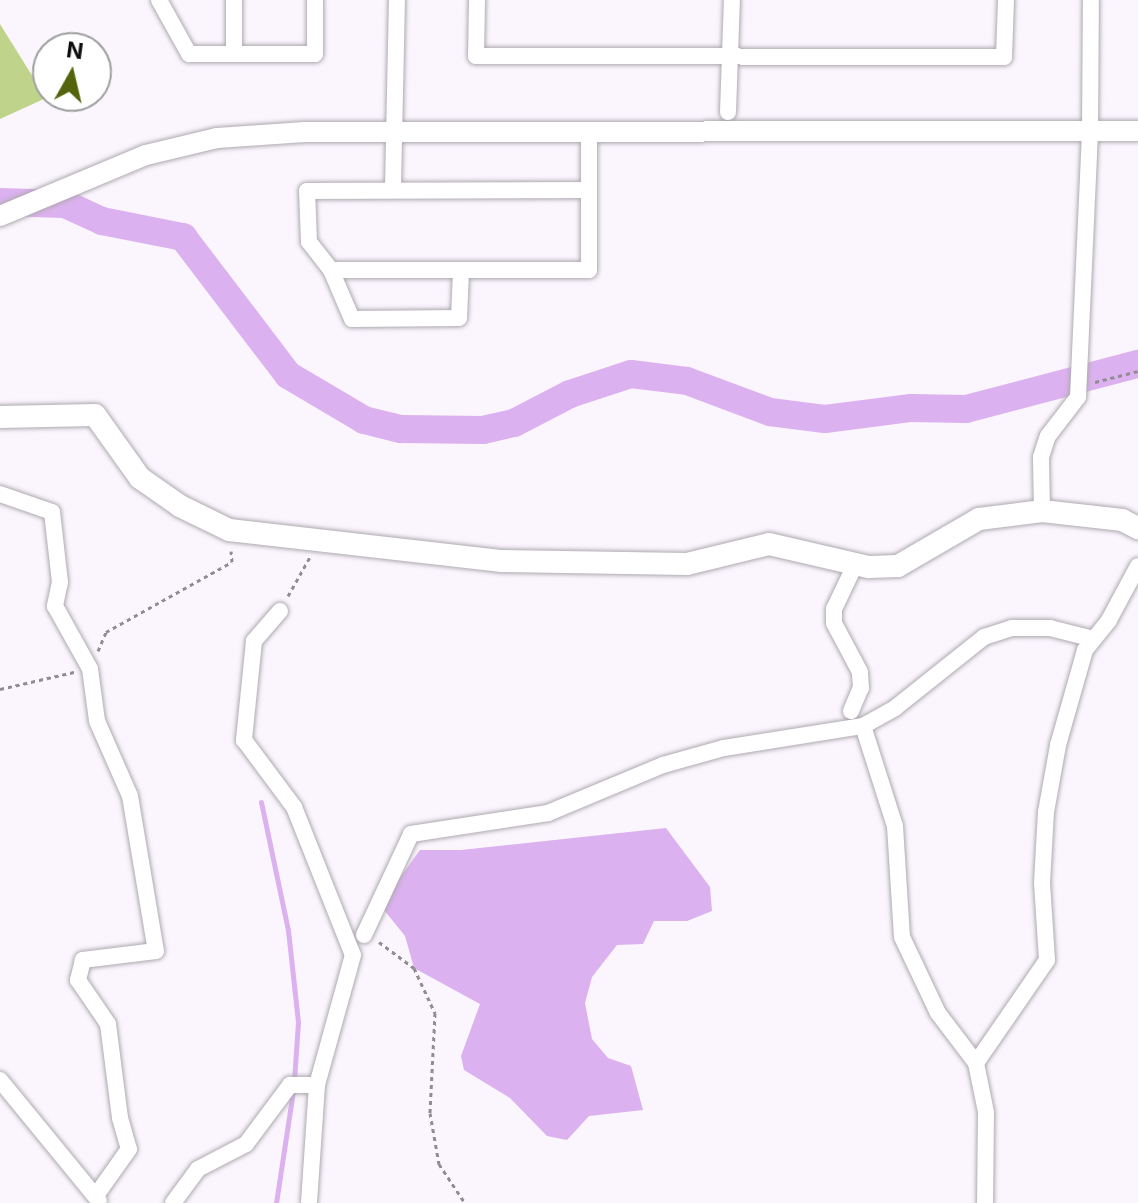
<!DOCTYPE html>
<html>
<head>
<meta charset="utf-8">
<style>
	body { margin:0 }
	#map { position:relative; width:1138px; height:1203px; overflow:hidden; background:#fbf6fe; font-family:Inter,sans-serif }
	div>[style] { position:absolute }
	.forest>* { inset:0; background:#bfd38b }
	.water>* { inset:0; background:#dcb1ef }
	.stream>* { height:5px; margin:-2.5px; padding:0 2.5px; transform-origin:2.5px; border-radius:2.5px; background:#dcb1ef }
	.river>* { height:28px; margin:-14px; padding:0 14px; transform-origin:14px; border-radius:14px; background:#dcb1ef }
	.path>* { height:3px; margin-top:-1.5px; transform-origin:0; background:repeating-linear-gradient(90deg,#908c92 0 4px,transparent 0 8px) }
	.roads { filter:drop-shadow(0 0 2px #aea9b0) drop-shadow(0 0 2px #aea9b0) }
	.minor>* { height:16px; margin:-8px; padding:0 8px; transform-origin:8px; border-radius:8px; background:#fff }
	.tertiary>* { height:20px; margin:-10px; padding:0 10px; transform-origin:10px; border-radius:10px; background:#fff }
	.secondary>* { height:22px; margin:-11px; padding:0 11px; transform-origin:11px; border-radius:11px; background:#fff }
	span { translate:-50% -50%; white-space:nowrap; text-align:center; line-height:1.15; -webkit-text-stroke:6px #fff; paint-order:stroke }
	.north { position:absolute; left:32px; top:32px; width:80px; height:80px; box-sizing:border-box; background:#fff; border:2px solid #9f9e9f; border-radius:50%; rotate:8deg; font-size:22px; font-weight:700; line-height:32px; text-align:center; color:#0e0c0e }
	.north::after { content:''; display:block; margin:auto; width:28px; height:36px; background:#53640d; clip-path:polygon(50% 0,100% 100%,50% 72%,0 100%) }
</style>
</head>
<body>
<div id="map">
	<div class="forest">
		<i style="clip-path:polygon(0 24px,46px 98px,0 119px)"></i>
	</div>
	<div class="water">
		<i style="clip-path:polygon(666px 828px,710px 887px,712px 911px,687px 921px,654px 921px,643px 944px,617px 945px,592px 977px,585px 1003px,592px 1039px,608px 1058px,631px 1066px,643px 1110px,589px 1116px,567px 1140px,547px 1136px,510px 1098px,464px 1070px,461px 1056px,480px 1004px,414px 968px,405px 936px,380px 905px,420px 850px,461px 850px)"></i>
	</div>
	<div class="stream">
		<i style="left:261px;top:802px;width:131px;rotate:78.1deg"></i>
		<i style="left:288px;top:930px;width:93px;rotate:83.8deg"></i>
		<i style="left:298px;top:1022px;width:59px;rotate:93.9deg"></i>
		<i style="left:276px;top:1203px;width:113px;rotate:-81.4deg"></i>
	</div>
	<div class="river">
		<i style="left:0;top:202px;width:65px;rotate:1.8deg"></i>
		<i style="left:65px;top:204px;width:41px;rotate:24.7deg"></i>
		<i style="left:102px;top:221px;width:83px;rotate:11.2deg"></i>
		<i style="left:183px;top:237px;width:173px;rotate:52.7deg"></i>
		<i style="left:288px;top:375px;width:88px;rotate:30.6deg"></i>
		<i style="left:364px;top:420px;width:38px;rotate:14deg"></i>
		<i style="left:401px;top:429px;width:82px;rotate:0.7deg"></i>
		<i style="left:483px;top:430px;width:32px;rotate:-13deg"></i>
		<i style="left:514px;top:423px;width:63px;rotate:-27.4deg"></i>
		<i style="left:570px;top:394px;width:64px;rotate:-18.2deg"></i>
		<i style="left:631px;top:374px;width:56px;rotate:7.1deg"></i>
		<i style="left:687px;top:381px;width:89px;rotate:20.5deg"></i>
		<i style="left:770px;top:412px;width:55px;rotate:7.3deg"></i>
		<i style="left:825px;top:419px;width:87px;rotate:-7.3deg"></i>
		<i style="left:911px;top:408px;width:55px;rotate:1deg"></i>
		<i style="left:966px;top:409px;width:178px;rotate:-14.7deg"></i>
	</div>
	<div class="path">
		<i style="left:1095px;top:382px;width:44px;rotate:-14.3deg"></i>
		<i style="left:288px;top:596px;width:45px;rotate:-60.6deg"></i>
		<i style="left:98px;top:651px;width:21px;rotate:-67deg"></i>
		<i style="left:106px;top:632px;width:144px;rotate:-29.1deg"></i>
		<i style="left:232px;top:562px;width:11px;rotate:-95deg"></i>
		<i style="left:0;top:689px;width:76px;rotate:-12.9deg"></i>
		<i style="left:379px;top:942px;width:44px;rotate:36.6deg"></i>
		<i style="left:414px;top:968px;width:50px;rotate:65deg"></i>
		<i style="left:435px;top:1013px;width:100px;rotate:92.9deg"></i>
		<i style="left:430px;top:1113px;width:52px;rotate:80deg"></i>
		<i style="left:439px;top:1164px;width:47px;rotate:56.3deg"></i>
	</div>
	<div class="roads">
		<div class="minor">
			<i style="left:159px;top:0;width:62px;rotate:60.9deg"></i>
			<i style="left:189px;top:54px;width:126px"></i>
			<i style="left:315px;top:54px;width:54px;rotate:-90deg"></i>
			<i style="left:477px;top:0;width:56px;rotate:91deg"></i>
			<i style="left:476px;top:56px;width:528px;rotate:0.11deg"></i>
			<i style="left:1004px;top:57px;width:57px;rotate:-88deg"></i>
			<i style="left:234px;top:54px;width:54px;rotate:-90deg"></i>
			<i style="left:728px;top:112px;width:112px;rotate:-88deg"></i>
			<i style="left:393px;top:188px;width:188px;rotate:-88.8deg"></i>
			<i style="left:331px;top:270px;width:258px"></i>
			<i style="left:589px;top:270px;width:137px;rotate:-90deg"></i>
			<i style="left:461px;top:271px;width:47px;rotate:92.4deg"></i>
			<i style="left:459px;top:318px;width:107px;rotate:179.5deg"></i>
			<i style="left:352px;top:319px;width:53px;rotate:-113.2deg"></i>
			<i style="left:331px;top:270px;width:36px;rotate:-128deg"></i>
			<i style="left:309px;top:242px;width:51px;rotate:-92.2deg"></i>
			<i style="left:307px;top:191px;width:281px;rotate:-0.2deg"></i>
			<i style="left:0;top:494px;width:55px;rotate:19.1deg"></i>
			<i style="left:52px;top:512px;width:70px;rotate:83.5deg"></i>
			<i style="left:60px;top:582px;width:25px;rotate:102deg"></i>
			<i style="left:55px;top:606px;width:72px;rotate:60.9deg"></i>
			<i style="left:90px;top:669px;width:52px;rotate:82.3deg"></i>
			<i style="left:97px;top:721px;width:82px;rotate:66.3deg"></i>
			<i style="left:130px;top:796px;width:157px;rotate:80.5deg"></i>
			<i style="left:156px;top:951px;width:74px;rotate:173deg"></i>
			<i style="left:83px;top:960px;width:21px;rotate:104deg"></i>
			<i style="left:78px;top:980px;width:53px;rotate:55.7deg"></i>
			<i style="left:108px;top:1024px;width:95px;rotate:82.7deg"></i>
			<i style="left:120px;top:1118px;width:32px;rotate:74deg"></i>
			<i style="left:129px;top:1149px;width:55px;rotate:125.4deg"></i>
			<i style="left:1042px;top:511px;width:54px;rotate:-91.1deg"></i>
			<i style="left:1041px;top:457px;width:22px;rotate:-72deg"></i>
			<i style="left:1048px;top:436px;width:49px;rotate:-52.4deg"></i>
			<i style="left:1078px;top:397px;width:265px;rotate:-87.4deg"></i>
			<i style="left:1090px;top:132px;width:132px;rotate:-89.6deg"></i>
			<i style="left:280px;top:611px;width:40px;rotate:131deg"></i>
			<i style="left:254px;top:641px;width:100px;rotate:95.8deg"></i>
			<i style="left:244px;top:740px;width:84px;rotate:53.3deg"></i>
			<i style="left:294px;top:807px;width:159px;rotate:68.3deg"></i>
			<i style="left:353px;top:955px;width:135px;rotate:105.5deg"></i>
			<i style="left:317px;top:1085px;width:118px;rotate:93.9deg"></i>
			<i style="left:851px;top:711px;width:25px;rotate:-67deg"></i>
			<i style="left:861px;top:688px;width:16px;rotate:-94deg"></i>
			<i style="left:860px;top:672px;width:55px;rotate:-118deg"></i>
			<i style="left:834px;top:623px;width:14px;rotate:-90deg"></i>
			<i style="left:834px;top:609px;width:49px;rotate:-64.5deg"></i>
			<i style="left:863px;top:726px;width:105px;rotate:72.3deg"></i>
			<i style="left:895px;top:826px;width:111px;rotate:86.4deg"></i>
			<i style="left:902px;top:937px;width:84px;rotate:64.7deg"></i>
			<i style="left:938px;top:1013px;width:63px;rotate:52.8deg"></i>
			<i style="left:976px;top:1063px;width:50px;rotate:78.5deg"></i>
			<i style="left:986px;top:1112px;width:91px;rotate:90.6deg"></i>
			<i style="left:364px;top:935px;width:111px;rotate:-65deg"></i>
			<i style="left:411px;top:834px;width:139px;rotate:-8.7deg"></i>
			<i style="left:548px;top:813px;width:125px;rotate:-22.7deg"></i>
			<i style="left:663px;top:765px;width:63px;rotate:-15.6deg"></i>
			<i style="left:724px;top:748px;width:141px;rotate:-9deg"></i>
			<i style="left:863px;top:726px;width:37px;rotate:-29deg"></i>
			<i style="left:895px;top:708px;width:114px;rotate:-38.6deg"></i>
			<i style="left:984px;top:637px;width:29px;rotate:-18deg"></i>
			<i style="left:1012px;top:628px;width:38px"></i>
			<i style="left:1050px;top:628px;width:44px;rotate:14.3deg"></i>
			<i style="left:976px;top:1063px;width:125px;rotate:-55.4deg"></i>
			<i style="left:1047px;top:960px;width:77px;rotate:-93.7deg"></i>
			<i style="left:1042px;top:883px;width:71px;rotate:-86.8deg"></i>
			<i style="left:1046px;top:812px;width:68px;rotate:-79.8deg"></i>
			<i style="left:1058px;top:745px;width:99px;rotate:-74.1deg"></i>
			<i style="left:1085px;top:650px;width:38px;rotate:-51deg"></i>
			<i style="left:1109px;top:620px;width:61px;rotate:-61.8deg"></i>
			<i style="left:0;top:1080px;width:156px;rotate:50.7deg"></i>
			<i style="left:173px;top:1203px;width:42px;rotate:-53.7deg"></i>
			<i style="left:198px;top:1169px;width:54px;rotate:-27.5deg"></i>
			<i style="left:246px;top:1144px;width:74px;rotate:-53.3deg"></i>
			<i style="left:290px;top:1085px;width:27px"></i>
		</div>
		<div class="tertiary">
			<i style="left:0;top:216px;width:158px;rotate:-22.7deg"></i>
			<i style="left:146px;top:155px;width:73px;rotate:-13.5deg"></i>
			<i style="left:217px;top:138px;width:88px;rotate:-3.9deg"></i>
			<i style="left:305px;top:132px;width:833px;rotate:-0.07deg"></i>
		</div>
		<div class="secondary">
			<i style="left:0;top:417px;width:95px;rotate:-1.2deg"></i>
			<i style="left:95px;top:415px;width:77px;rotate:54.5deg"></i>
			<i style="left:140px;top:478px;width:49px;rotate:35deg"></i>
			<i style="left:180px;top:506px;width:55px;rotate:26.1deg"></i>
			<i style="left:229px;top:530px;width:275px;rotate:6.5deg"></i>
			<i style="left:502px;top:561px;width:185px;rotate:0.9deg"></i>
			<i style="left:687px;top:564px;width:84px;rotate:-13.7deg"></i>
			<i style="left:769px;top:544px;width:103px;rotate:13deg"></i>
			<i style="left:869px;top:567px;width:29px;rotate:-2deg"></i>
			<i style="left:898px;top:566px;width:94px;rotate:-30.1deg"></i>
			<i style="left:979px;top:519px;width:64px;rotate:-7.2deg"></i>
			<i style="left:1042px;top:511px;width:81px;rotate:6.4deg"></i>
			<i style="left:1122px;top:520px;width:18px;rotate:27deg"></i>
		</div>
	</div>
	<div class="north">N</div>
</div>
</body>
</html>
